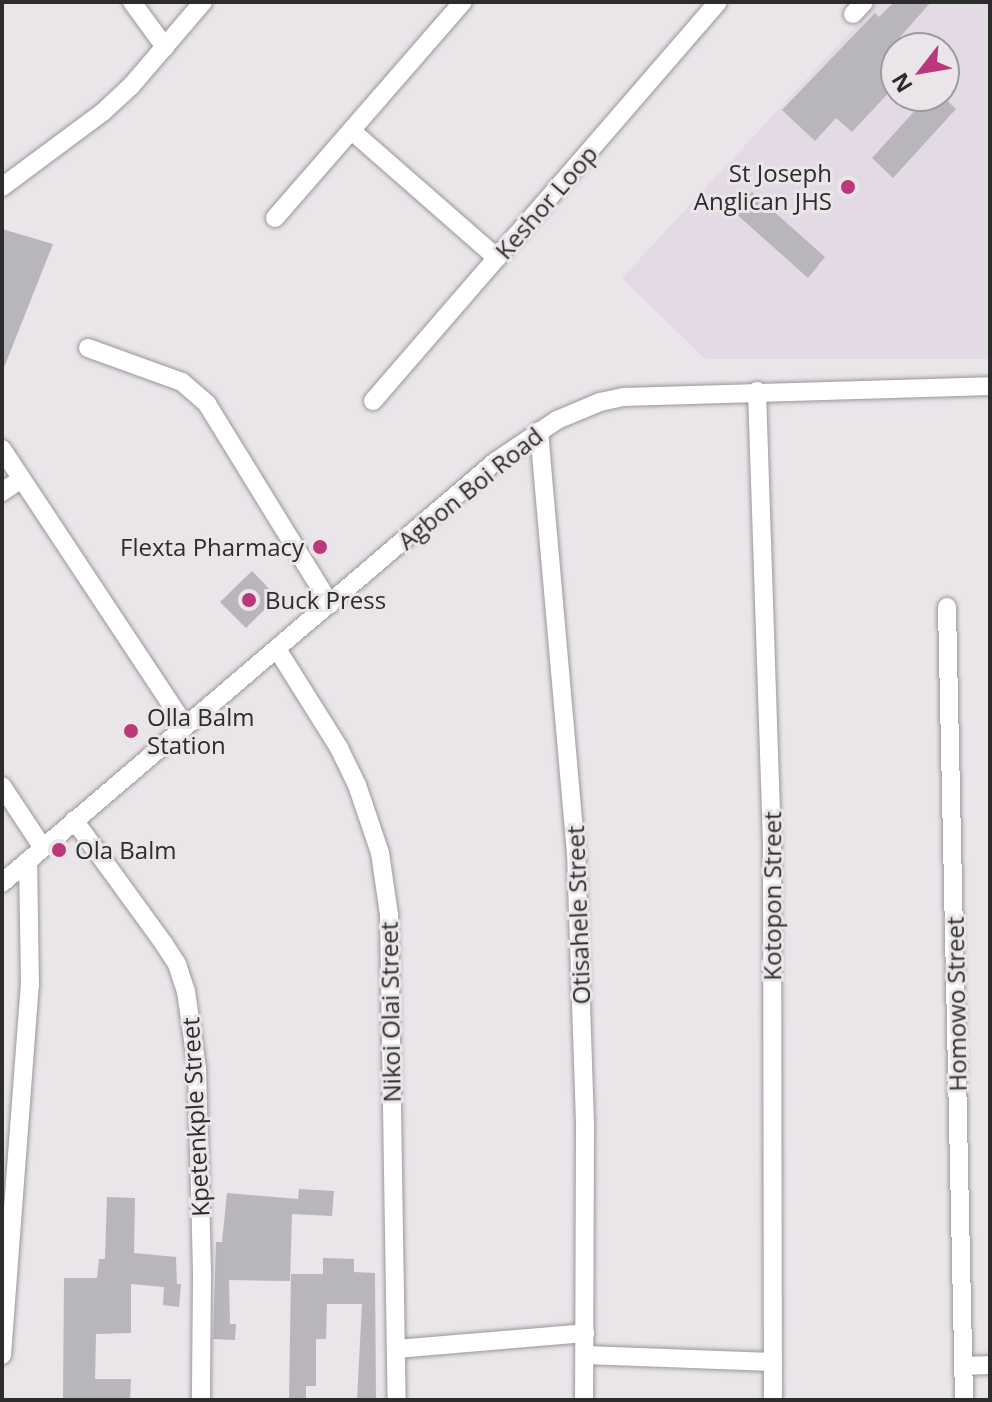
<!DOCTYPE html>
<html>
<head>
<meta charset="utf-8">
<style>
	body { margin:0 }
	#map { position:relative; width:992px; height:1402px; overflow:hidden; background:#e9e5e9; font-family:"Open Sans",sans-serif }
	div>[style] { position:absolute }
	.built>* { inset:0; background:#e4dae5 }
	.building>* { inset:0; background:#b8b6bb }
	.roads { filter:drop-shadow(0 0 2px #9a969b) drop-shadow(0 0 2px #9a969b) }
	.minor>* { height:18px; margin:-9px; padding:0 9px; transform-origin:9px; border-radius:9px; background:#fff }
	.dots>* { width:22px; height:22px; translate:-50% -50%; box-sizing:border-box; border:4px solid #e9e5e9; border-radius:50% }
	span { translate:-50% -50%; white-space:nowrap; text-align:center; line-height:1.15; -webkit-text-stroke:6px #e9e5e9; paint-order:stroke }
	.poi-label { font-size:24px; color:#2d2c2d }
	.right { translate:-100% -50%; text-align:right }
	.left { translate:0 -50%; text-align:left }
	.street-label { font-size:24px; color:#2d2c2d }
	.frame { position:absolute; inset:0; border:4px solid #2d2c2d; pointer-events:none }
	.north { position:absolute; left:880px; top:32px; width:80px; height:80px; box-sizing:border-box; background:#e9e5e9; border:2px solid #9e9b9e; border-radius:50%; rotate:239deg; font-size:22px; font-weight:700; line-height:32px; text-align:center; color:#2d2c2d }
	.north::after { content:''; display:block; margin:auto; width:28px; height:36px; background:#bc377a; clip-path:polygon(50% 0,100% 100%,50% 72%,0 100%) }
</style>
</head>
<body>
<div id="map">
	<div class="built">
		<i style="clip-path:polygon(evenodd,878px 2px,990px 2px,990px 359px,705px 359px,622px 278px,878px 2px,896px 48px,944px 48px,944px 96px,896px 96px,896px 48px)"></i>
	</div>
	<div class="building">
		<i style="clip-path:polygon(894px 2px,931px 2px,900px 37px,912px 48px,896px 48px,896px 85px,852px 132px,836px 118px,815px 141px,782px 110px,875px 13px,879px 17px)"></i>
		<i style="clip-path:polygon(928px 96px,942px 96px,956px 109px,893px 178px,872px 158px)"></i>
		<i style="clip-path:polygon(752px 192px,825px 257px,808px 278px,734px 212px)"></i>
		<i style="clip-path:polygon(2px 229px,53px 244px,3px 370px,2px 370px)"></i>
		<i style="clip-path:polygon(252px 571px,277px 597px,246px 628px,220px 602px)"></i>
		<i style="clip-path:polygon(299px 1189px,334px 1191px,332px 1216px,292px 1214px,290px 1281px,229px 1280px,230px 1324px,236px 1324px,235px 1340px,213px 1339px,216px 1242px,222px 1242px,227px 1193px,298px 1199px)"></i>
		<i style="clip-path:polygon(107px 1197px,135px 1198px,134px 1253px,176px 1257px,177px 1284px,181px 1284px,179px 1307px,163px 1305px,164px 1287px,131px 1284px,131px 1333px,96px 1334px,95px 1379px,131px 1379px,130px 1400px,63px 1399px,64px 1278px,97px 1278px,99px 1259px,105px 1259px)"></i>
		<i style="clip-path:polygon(323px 1258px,354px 1259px,354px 1272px,375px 1273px,376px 1400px,357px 1400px,362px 1304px,327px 1304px,326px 1339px,316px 1339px,316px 1386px,306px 1386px,306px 1400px,289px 1400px,291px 1274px,323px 1274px)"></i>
	</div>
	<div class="roads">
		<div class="minor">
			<i style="left:132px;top:2px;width:56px;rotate:53.7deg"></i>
			<i style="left:853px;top:14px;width:16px;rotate:-47deg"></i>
			<i style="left:352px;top:131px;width:193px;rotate:41.2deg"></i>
			<i style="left:2px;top:187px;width:126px;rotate:-36.6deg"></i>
			<i style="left:103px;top:112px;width:38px;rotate:-43deg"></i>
			<i style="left:131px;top:86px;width:111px;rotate:-49.4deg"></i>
			<i style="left:275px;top:218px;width:286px;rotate:-49deg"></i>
			<i style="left:88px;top:348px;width:100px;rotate:19.9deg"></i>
			<i style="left:182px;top:382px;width:33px;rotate:41deg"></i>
			<i style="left:207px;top:404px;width:235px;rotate:58.4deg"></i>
			<i style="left:757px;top:391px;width:452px;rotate:88.1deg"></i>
			<i style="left:772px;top:843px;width:557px;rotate:89.9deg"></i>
			<i style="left:373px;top:401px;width:527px;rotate:-49.15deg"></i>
			<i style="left:539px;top:431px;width:423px;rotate:85deg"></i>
			<i style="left:576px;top:852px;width:276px;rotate:88.1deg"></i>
			<i style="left:585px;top:1128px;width:272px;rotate:90.2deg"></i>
			<i style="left:2px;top:449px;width:332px;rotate:56.5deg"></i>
			<i style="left:2px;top:492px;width:23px;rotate:-34deg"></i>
			<i style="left:947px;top:607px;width:793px;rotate:88.77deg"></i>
			<i style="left:277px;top:649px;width:117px;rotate:57.9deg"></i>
			<i style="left:339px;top:748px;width:41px;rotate:64.1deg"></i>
			<i style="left:357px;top:785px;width:72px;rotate:71.3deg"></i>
			<i style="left:380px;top:853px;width:63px;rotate:81.7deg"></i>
			<i style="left:389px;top:915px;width:485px;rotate:89.1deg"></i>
			<i style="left:2px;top:786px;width:74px;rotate:56.5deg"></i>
			<i style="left:74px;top:820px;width:153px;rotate:54deg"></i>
			<i style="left:164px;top:944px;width:24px;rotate:57deg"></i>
			<i style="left:177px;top:964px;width:28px;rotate:72deg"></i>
			<i style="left:186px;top:991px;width:78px;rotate:81.9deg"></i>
			<i style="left:197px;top:1068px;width:205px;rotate:88.6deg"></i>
			<i style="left:202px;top:1273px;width:127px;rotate:90.5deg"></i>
			<i style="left:2px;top:883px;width:648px;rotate:-40.5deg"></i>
			<i style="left:495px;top:462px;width:75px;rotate:-34.1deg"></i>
			<i style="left:557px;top:420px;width:47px;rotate:-22.7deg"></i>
			<i style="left:600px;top:402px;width:25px;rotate:-12deg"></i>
			<i style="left:624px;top:397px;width:366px;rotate:-1.7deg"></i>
			<i style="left:396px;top:1349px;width:190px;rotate:-4.8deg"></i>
			<i style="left:2px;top:1355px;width:371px;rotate:-85.7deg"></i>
			<i style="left:30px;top:985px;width:124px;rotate:-90.9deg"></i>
			<i style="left:585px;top:1355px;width:188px;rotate:2.1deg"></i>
			<i style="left:964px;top:1366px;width:26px;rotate:-2deg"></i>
		</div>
	</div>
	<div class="dots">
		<i style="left:848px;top:187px;background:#bc377a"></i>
		<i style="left:320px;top:547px;background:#bc377a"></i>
		<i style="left:249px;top:600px;background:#bc377a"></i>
		<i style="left:131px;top:731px;background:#bc377a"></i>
		<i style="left:59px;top:850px;background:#bc377a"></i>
	</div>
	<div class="poi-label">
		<span class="right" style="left:832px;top:187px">St Joseph<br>Anglican JHS</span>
		<span class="right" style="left:304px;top:547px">Flexta Pharmacy</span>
		<span class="left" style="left:265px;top:600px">Buck Press</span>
		<span class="left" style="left:147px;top:731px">Olla Balm<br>Station</span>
		<span class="left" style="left:75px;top:850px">Ola Balm</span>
	</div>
	<div class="street-label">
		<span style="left:546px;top:202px;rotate:-49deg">Keshor Loop</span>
		<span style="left:470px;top:488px;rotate:-39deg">Agbon Boi Road</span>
		<span style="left:772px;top:896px;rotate:-90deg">Kotopon Street</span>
		<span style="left:578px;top:915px;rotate:-92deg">Otisahele Street</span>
		<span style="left:956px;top:1004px;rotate:-91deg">Homowo Street</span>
		<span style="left:390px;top:1012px;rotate:-91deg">Nikoi Olai Street</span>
		<span style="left:195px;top:1117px;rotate:-93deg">Kpetenkple Street</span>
	</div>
	<div class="frame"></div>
	<div class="north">N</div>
</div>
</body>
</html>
